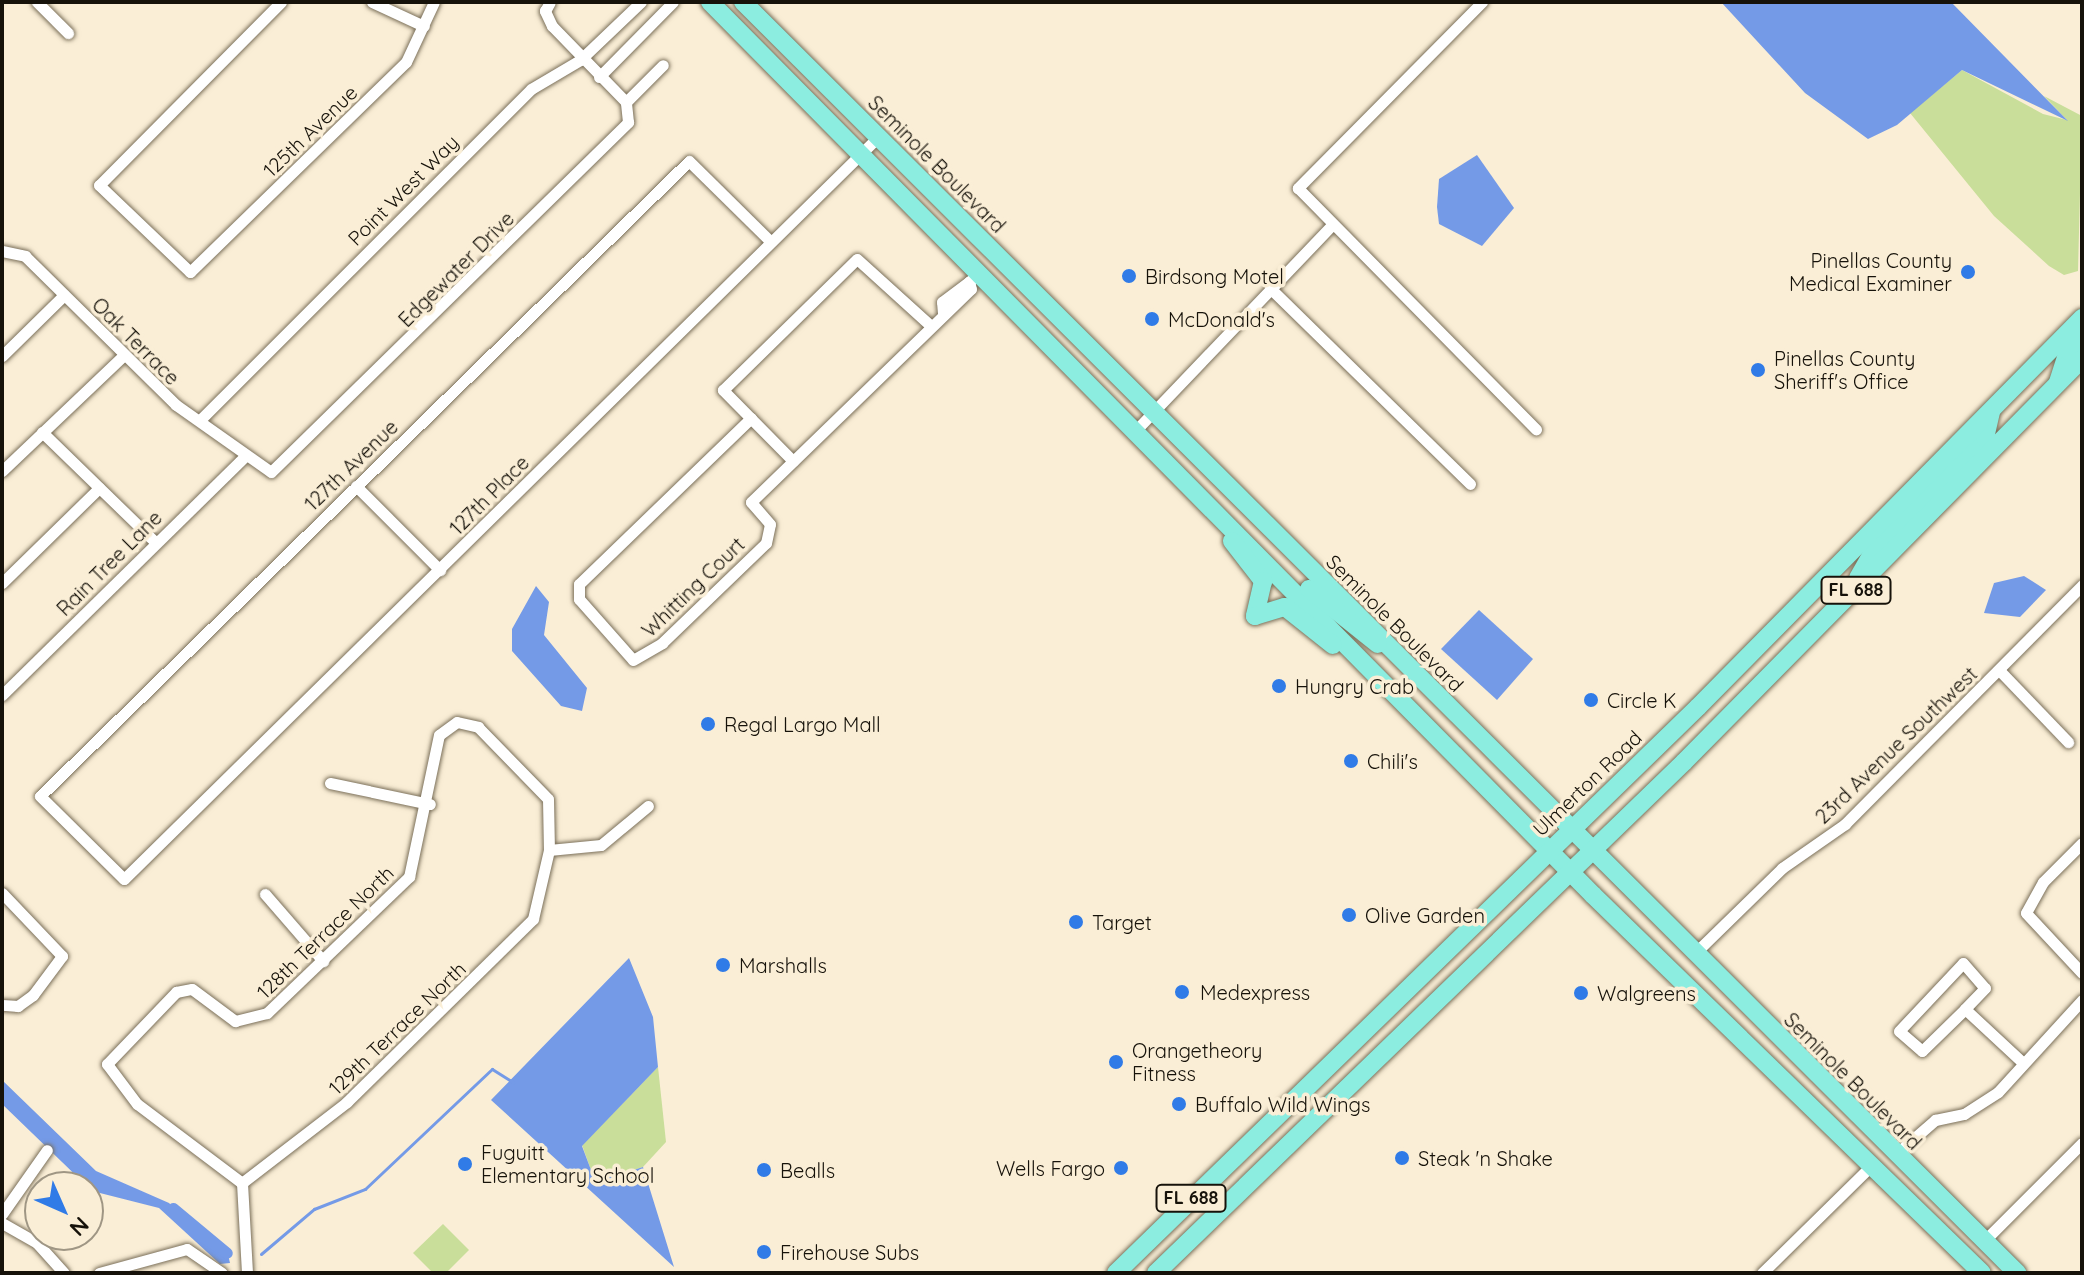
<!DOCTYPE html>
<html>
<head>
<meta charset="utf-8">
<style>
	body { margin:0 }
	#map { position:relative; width:2084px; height:1275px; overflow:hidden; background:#faeed6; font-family:Quicksand,sans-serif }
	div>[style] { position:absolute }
	.green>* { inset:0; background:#c9de9a }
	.water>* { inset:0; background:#749ae7 }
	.stream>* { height:3px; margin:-1.5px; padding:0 1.5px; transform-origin:1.5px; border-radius:1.5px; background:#749ae7 }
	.canal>* { height:11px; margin:-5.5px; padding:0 5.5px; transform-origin:5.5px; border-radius:5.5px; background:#749ae7 }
	.roads { filter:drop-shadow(0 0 2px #7a6f59) drop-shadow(0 0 2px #7a6f59) }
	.street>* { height:11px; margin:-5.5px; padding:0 5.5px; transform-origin:5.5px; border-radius:5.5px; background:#fff }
	.primary>* { height:18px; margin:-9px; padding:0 9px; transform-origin:9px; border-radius:9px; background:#8cede0 }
	.dots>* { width:22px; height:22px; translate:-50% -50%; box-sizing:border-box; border:4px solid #faeed6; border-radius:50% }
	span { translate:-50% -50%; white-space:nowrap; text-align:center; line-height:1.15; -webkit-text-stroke:7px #faeed6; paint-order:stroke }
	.shield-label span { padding:2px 6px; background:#faeed6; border:2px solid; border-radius:6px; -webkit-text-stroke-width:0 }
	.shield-label { font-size:18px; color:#16120a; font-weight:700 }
	.street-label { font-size:20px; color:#16120a }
	.poi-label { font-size:20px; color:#16120a }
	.right { translate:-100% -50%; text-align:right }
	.left { translate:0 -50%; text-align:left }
	.frame { position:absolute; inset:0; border:4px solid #16120a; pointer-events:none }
	.north { position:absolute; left:24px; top:1171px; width:80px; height:80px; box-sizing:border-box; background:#faeed6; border:2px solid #9f9684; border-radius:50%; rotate:135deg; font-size:22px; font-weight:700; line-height:32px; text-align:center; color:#16120a }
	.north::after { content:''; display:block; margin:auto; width:28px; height:36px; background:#307be7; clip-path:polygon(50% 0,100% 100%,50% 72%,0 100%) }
</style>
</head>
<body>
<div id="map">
	<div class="green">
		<i style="clip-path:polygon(1962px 70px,2043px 114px,2067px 120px,2044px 96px,2082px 116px,2078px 271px,2064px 275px,2049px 266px,1994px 216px,1910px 113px)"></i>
		<i style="clip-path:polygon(658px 1067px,666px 1142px,643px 1167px,618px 1175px,591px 1170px,582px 1145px)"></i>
		<i style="clip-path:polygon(443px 1224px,469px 1250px,446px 1273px,433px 1273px,413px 1253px)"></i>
	</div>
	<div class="water">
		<i style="clip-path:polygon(1721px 2px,1951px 2px,2068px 121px,1962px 70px,1897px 125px,1868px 139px,1805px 93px)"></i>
		<i style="clip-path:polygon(1477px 155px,1514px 208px,1482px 246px,1439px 224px,1437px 207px,1439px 179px)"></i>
		<i style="clip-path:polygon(2024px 576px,2046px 590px,2020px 617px,1984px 613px,1994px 583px)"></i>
		<i style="clip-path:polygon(536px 586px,549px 602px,544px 635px,587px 688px,582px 711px,561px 706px,512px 651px,512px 629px)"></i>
		<i style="clip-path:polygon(1479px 610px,1533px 659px,1497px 700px,1441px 649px)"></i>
		<i style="clip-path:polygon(629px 958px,653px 1017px,658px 1067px,582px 1146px,591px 1170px,618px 1175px,643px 1167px,674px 1267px,491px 1100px)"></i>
		<i style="clip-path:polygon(2px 1080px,96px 1171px,169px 1203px,209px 1242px,226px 1246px,230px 1263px,220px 1264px,159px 1208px,92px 1191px,2px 1104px)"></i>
	</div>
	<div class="stream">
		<i style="left:261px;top:1254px;width:70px;rotate:-40.3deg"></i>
		<i style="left:314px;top:1209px;width:55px;rotate:-21.4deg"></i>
		<i style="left:365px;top:1189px;width:175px;rotate:-43.4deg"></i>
		<i style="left:492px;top:1069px;width:25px;rotate:32deg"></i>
	</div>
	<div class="canal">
		<i style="left:173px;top:1208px;width:70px;rotate:39.8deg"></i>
	</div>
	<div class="roads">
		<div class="street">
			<i style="left:37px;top:2px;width:44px;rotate:45deg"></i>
			<i style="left:281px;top:2px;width:258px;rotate:134.8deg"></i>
			<i style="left:99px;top:185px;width:126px;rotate:43.7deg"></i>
			<i style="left:190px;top:272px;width:301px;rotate:-44.2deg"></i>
			<i style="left:406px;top:62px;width:66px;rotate:-65deg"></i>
			<i style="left:372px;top:2px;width:57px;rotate:24.8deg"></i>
			<i style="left:1482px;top:2px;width:262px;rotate:134.7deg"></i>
			<i style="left:1298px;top:188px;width:339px;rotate:45.4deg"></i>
			<i style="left:599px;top:77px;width:105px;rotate:-45.4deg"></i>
			<i style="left:626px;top:102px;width:52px;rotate:-45deg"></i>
			<i style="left:769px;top:240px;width:112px;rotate:-135.4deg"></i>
			<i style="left:689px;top:161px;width:908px;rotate:135.62deg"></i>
			<i style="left:40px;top:796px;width:118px;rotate:44.7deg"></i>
			<i style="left:124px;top:879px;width:1058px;rotate:-44.54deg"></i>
			<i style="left:2px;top:251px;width:24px;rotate:12deg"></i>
			<i style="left:25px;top:256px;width:212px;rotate:44.6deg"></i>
			<i style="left:176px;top:405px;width:116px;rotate:35.2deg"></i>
			<i style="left:271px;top:472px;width:500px;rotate:-44.4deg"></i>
			<i style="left:628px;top:122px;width:20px;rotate:-96deg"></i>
			<i style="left:626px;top:102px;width:106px;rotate:-134.2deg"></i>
			<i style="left:552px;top:26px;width:17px;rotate:-115deg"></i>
			<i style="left:545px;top:11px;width:10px;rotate:-61deg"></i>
			<i style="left:1270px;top:288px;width:280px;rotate:44.4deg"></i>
			<i style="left:943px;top:313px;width:11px;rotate:-95deg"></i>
			<i style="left:942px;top:302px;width:38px;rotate:-37deg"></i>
			<i style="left:2px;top:356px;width:87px;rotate:-44.5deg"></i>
			<i style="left:202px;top:418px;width:465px;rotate:-45deg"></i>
			<i style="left:531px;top:89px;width:57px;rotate:-30.6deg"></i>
			<i style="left:580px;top:60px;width:84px;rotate:-43.6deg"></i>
			<i style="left:751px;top:418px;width:239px;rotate:136deg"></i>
			<i style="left:579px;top:584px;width:15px;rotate:90deg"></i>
			<i style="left:579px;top:599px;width:81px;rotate:48.5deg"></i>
			<i style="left:633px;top:660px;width:34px;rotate:-30deg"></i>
			<i style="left:662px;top:643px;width:144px;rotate:-43.9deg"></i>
			<i style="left:766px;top:543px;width:19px;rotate:-78deg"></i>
			<i style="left:770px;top:524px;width:29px;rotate:-131deg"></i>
			<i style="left:751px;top:502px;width:306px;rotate:-44.1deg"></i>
			<i style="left:971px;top:289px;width:8px;rotate:-104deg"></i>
			<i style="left:1137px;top:429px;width:279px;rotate:-46.3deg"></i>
			<i style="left:42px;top:432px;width:158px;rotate:44.2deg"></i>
			<i style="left:793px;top:461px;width:100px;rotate:-134.6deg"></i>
			<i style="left:723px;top:390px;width:187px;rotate:-44.4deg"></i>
			<i style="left:857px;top:259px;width:100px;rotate:42.2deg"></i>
			<i style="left:2px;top:471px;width:168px;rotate:-43.6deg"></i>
			<i style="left:356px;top:486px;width:119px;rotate:45deg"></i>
			<i style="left:2px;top:583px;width:136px;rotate:-44.4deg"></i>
			<i style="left:1999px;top:670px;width:100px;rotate:46.2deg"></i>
			<i style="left:2px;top:695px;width:338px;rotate:-44.5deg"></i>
			<i style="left:330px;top:783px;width:102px;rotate:11.9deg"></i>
			<i style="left:2082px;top:843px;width:55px;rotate:135deg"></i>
			<i style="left:2043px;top:882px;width:35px;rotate:119deg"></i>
			<i style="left:2026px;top:913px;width:82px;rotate:47deg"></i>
			<i style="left:549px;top:850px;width:52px;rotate:-5.5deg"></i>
			<i style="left:601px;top:845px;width:61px;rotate:-39.7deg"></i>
			<i style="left:2px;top:893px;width:87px;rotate:46.4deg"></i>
			<i style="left:62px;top:956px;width:49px;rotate:126.6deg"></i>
			<i style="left:33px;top:995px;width:19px;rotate:144deg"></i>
			<i style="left:18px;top:1006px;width:16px;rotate:-176deg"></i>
			<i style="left:265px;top:894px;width:89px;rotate:49.1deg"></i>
			<i style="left:1694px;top:954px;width:123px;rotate:-44.3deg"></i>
			<i style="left:1782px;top:868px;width:77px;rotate:-34.9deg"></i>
			<i style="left:1845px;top:824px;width:337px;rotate:-45.2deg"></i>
			<i style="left:1965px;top:1009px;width:60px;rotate:135.7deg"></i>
			<i style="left:1922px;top:1051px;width:30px;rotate:-139deg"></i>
			<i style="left:1899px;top:1031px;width:93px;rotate:-46.7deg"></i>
			<i style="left:1963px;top:963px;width:33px;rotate:49deg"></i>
			<i style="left:1985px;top:988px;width:29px;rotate:134deg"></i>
			<i style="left:1965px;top:1009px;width:76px;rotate:42.9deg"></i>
			<i style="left:1896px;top:1154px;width:52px;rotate:-41.1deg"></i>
			<i style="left:1935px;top:1120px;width:30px;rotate:-12deg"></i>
			<i style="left:1964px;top:1114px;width:40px;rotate:-32.9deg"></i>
			<i style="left:1998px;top:1092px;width:125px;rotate:-47.6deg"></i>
			<i style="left:242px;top:1183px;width:131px;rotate:-143deg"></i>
			<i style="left:137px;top:1104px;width:50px;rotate:-126.9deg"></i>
			<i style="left:107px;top:1064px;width:100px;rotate:-46.2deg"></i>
			<i style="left:176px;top:992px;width:16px;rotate:-11deg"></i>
			<i style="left:192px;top:989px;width:54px;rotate:36.7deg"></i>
			<i style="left:235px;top:1021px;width:33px;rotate:-14deg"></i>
			<i style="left:267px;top:1013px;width:197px;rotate:-43.8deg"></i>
			<i style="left:409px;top:877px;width:145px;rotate:-78.1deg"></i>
			<i style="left:439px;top:735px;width:22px;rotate:-36deg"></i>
			<i style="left:457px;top:722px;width:22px;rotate:13deg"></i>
			<i style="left:478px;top:727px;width:100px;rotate:45.8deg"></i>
			<i style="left:548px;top:799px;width:51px;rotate:88.9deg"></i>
			<i style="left:549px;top:850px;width:71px;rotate:103.1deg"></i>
			<i style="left:533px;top:919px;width:261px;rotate:135.5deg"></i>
			<i style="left:347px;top:1102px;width:133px;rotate:142.4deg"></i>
			<i style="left:242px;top:1183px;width:90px;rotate:86.8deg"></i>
			<i style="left:2px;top:1214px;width:78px;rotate:-54.9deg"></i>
			<i style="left:2px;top:1223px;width:40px;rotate:29.7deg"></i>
			<i style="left:37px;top:1243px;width:40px;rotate:48deg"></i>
			<i style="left:1984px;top:1241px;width:139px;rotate:-45deg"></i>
			<i style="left:99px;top:1273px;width:91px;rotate:-15.3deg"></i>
			<i style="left:187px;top:1249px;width:42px;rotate:34.4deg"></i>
			<i style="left:1762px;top:1273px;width:151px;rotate:-44.5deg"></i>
		</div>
		<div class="primary">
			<i style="left:710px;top:2px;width:1256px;rotate:45.32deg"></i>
			<i style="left:1593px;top:895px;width:542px;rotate:44.18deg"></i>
			<i style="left:743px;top:2px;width:1800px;rotate:44.93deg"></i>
			<i style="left:2058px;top:382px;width:33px;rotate:-72deg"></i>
			<i style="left:2068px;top:351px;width:21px;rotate:-47deg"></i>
			<i style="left:1232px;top:541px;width:51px;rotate:52.2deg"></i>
			<i style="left:1263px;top:581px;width:36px;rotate:103deg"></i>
			<i style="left:1858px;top:578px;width:28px;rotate:-60deg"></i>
			<i style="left:1872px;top:554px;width:162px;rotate:-45.8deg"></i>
			<i style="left:1985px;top:438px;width:27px;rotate:-77deg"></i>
			<i style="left:1309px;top:589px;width:88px;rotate:38.6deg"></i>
			<i style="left:1255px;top:616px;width:31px;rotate:-17deg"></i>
			<i style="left:1285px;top:607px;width:61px;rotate:38.4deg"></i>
			<i style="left:1116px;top:1273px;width:812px;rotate:-44.2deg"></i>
			<i style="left:1698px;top:707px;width:547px;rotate:-45.37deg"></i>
			<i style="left:1156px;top:1273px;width:735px;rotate:-44.06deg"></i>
			<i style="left:1684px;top:762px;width:566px;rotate:-45.36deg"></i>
		</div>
	</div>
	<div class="dots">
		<i style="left:1968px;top:272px;background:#307be7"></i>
		<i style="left:1129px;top:276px;background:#307be7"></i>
		<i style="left:1152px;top:319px;background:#307be7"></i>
		<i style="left:1758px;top:370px;background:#307be7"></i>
		<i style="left:1279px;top:686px;background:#307be7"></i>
		<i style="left:1591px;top:700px;background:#307be7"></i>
		<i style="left:708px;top:724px;background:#307be7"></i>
		<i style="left:1351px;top:761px;background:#307be7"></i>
		<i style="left:1349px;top:915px;background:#307be7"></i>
		<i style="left:1076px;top:922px;background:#307be7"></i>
		<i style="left:723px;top:965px;background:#307be7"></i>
		<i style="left:1182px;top:992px;background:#307be7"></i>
		<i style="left:1581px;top:993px;background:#307be7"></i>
		<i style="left:1116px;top:1062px;background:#307be7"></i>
		<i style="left:1179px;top:1104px;background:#307be7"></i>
		<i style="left:1402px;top:1158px;background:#307be7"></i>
		<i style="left:465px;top:1164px;background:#307be7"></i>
		<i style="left:1121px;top:1168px;background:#307be7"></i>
		<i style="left:764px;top:1170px;background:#307be7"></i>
		<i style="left:764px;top:1252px;background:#307be7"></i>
	</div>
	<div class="shield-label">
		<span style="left:1856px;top:590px">FL 688</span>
		<span style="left:1191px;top:1198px">FL 688</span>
	</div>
	<div class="street-label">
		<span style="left:310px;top:131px;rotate:-44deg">125th Avenue</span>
		<span style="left:937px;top:164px;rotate:45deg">Seminole Boulevard</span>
		<span style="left:403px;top:190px;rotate:-45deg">Point West Way</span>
		<span style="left:456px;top:269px;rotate:-45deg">Edgewater Drive</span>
		<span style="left:136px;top:341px;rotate:45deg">Oak Terrace</span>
		<span style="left:351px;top:465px;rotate:-44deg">127th Avenue</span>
		<span style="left:489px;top:495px;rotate:-45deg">127th Place</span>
		<span style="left:109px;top:563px;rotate:-45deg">Rain Tree Lane</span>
		<span style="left:693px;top:587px;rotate:-44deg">Whitting Court</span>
		<span style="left:1395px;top:623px;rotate:45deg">Seminole Boulevard</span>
		<span style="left:1896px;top:745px;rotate:-44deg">23rd Avenue Southwest</span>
		<span style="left:1587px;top:783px;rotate:-44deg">Ulmerton Road</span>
		<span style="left:325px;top:932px;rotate:-44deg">128th Terrace North</span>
		<span style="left:397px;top:1028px;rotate:-44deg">129th Terrace North</span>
		<span style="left:1853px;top:1081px;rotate:45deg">Seminole Boulevard</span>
	</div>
	<div class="poi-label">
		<span class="right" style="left:1952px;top:272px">Pinellas County<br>Medical Examiner</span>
		<span class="left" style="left:1145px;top:276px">Birdsong Motel</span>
		<span class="left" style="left:1168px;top:319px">McDonald's</span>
		<span class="left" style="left:1774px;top:370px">Pinellas County<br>Sheriff's Office</span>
		<span class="left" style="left:1295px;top:686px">Hungry Crab</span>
		<span class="left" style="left:1607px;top:700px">Circle K</span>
		<span class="left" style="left:724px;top:724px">Regal Largo Mall</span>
		<span class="left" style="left:1367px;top:761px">Chili's</span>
		<span class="left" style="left:1365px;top:915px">Olive Garden</span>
		<span class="left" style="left:1092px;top:922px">Target</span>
		<span class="left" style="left:739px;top:965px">Marshalls</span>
		<span class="left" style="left:1200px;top:992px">Medexpress</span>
		<span class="left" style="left:1597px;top:993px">Walgreens</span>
		<span class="left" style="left:1132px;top:1062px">Orangetheory<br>Fitness</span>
		<span class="left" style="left:1195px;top:1104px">Buffalo Wild Wings</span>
		<span class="left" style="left:481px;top:1164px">Fuguitt<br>Elementary School</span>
		<span class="left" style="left:1418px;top:1158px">Steak 'n Shake</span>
		<span class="right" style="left:1105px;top:1168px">Wells Fargo</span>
		<span class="left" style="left:780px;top:1170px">Bealls</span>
		<span class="left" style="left:780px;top:1252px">Firehouse Subs</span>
	</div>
	<div class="frame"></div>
	<div class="north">N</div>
</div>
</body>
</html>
